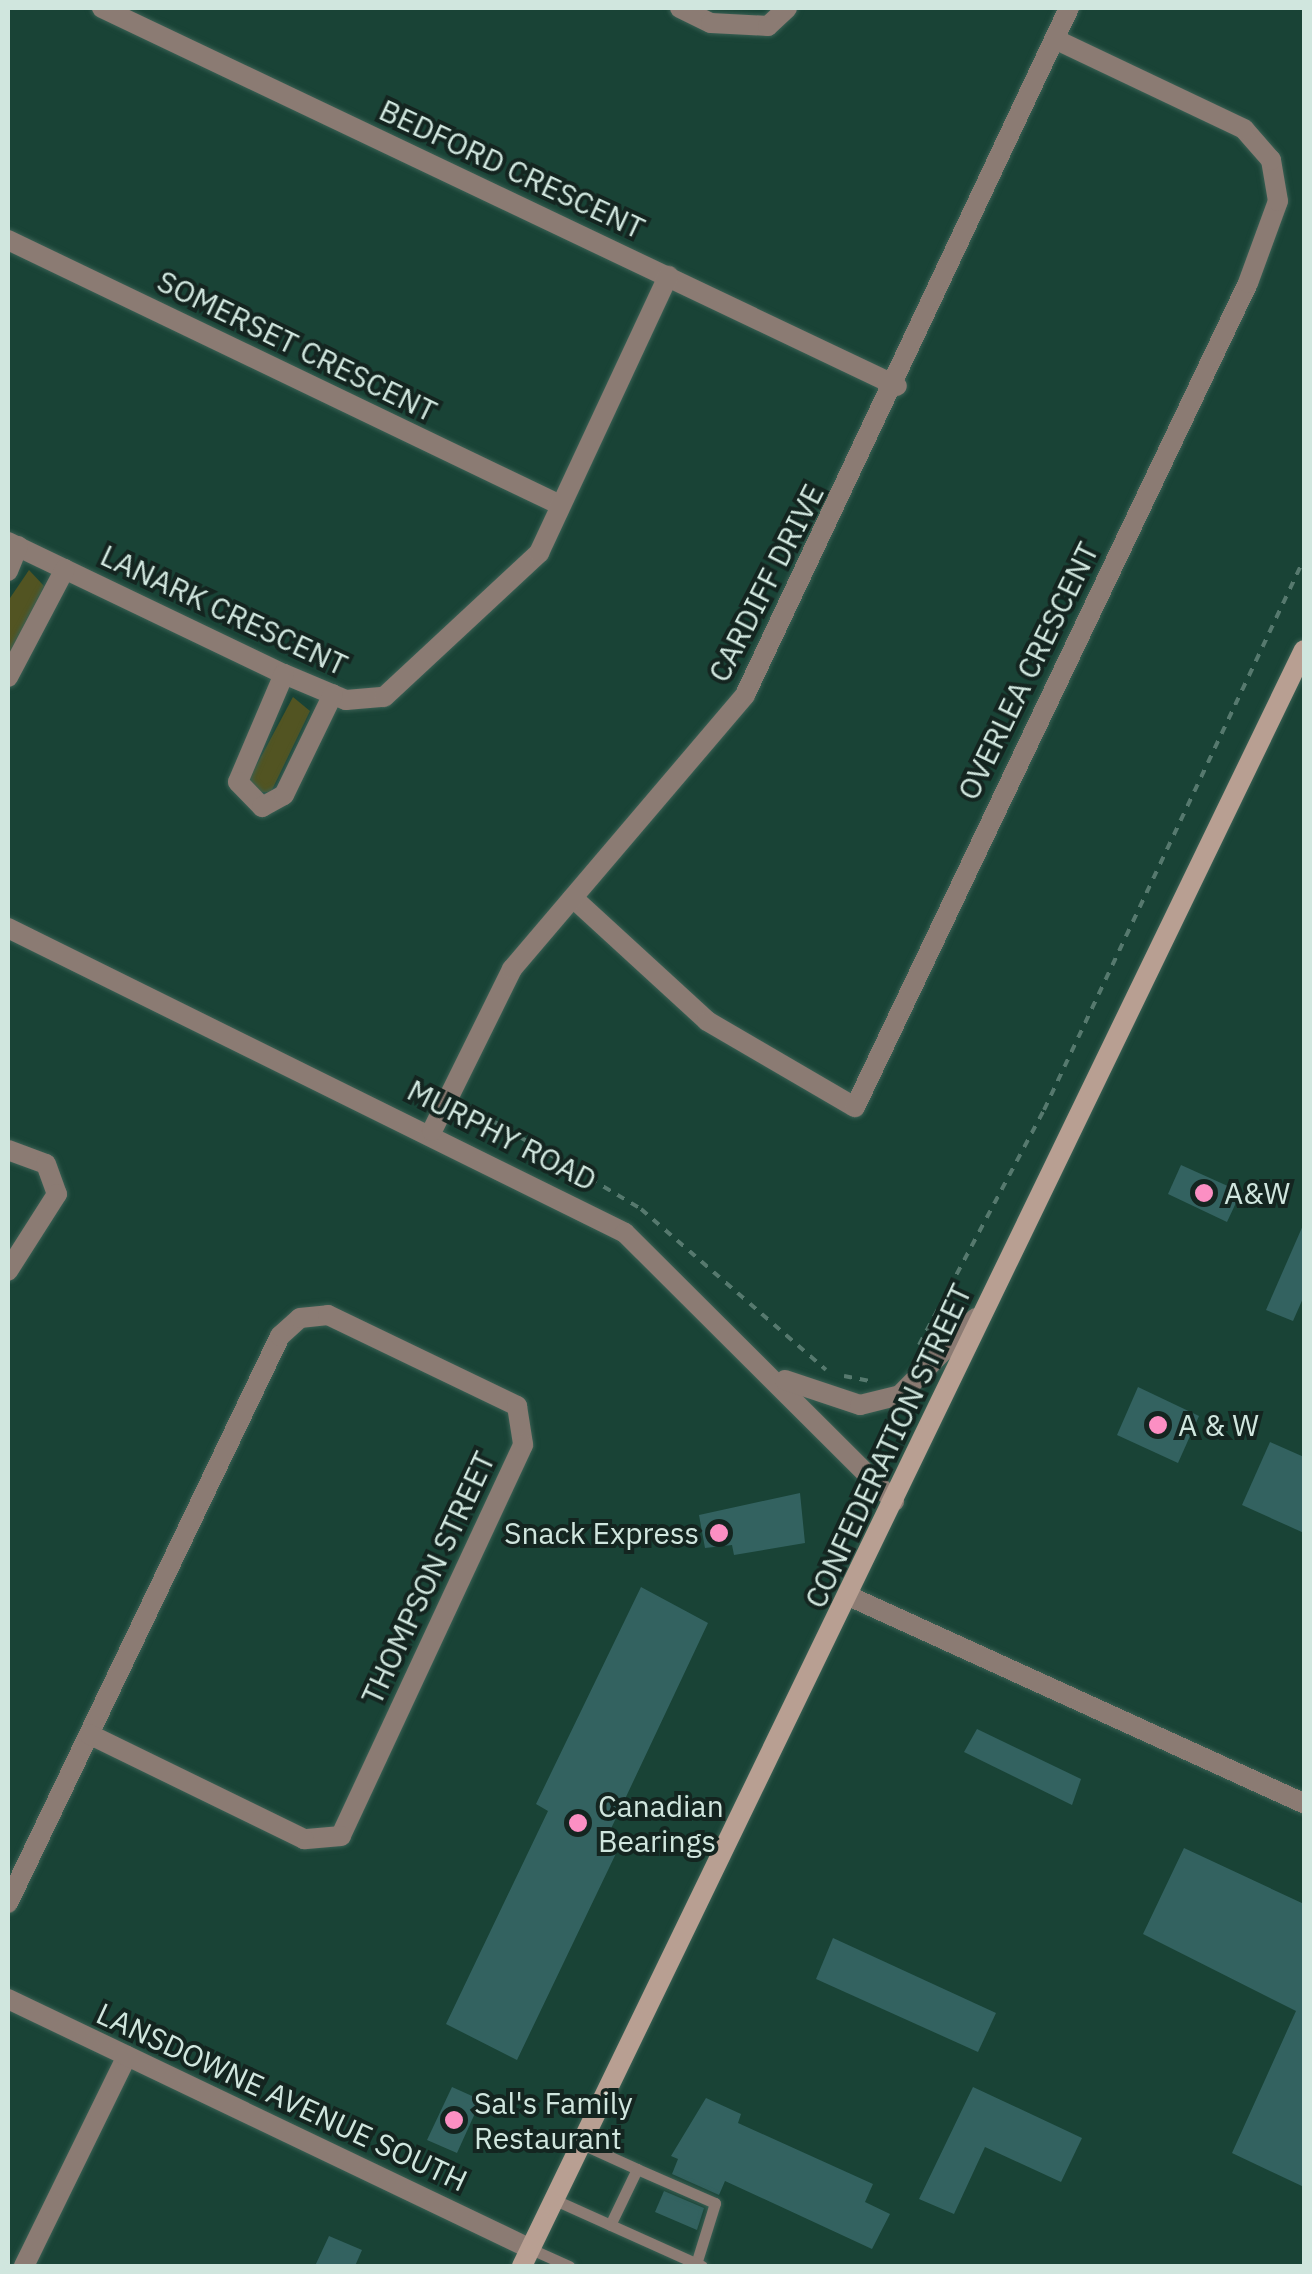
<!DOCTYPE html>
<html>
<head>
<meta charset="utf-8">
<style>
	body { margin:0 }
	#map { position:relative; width:1312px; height:2274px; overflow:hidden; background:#194336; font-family:"IBM Plex Sans",sans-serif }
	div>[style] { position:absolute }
	.green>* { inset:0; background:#525422 }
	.building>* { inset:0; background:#336260 }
	.path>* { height:4px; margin-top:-2px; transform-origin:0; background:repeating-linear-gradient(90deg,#56796e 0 8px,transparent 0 16px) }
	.roads { filter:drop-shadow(0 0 2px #3a6054) drop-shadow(0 0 2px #3a6054) }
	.service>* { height:11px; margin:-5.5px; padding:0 5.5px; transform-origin:5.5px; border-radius:5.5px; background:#8b7b73 }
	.minor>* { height:20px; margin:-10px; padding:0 10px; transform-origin:10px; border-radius:10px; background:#8b7b73 }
	.tertiary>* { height:20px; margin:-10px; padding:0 10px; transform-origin:10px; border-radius:10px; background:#8b7b73 }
	.secondary>* { height:20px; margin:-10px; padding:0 10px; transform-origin:10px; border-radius:10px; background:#b89f92 }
	.dots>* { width:28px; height:28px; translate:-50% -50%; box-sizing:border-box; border:5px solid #142520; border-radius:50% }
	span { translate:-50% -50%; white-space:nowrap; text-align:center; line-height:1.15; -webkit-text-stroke:8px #142520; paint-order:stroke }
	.street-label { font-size:30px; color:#d0e6de }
	.poi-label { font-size:30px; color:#d0e6de }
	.left { translate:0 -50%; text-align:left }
	.right { translate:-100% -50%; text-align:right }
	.frame { position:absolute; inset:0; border:10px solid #d0e6de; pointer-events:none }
</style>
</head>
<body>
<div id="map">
	<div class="green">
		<i style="clip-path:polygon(29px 570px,44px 586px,8px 663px,8px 601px)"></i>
		<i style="clip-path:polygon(293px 697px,310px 711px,271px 792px,258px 792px,247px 783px)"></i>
	</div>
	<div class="building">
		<i style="clip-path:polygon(1181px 1165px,1241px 1192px,1227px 1222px,1168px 1194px)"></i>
		<i style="clip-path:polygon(1304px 1223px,1304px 1296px,1293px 1321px,1266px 1310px)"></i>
		<i style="clip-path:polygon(1138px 1387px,1199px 1416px,1178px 1463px,1117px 1435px)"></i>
		<i style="clip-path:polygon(1270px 1442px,1304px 1457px,1304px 1533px,1242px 1505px)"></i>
		<i style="clip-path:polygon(800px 1493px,805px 1543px,734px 1555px,732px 1545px,705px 1548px,699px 1515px)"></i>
		<i style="clip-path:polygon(641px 1587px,708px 1623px,608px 1835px,621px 1843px,517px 2060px,446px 2024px,548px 1811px,536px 1804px)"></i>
		<i style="clip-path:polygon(977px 1729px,1081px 1779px,1072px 1805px,964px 1752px)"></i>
		<i style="clip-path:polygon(1184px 1848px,1304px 1904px,1304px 2187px,1232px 2153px,1296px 2011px,1143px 1934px)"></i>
		<i style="clip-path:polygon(833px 1938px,996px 2013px,978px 2052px,816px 1979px)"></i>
		<i style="clip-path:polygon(452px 2087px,481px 2100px,457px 2153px,427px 2140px)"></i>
		<i style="clip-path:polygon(973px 2087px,1082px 2138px,1061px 2182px,985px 2147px,954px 2214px,919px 2199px)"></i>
		<i style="clip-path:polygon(706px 2098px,741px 2114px,738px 2123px,873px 2184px,865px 2202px,890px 2214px,872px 2249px,725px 2181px,719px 2195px,672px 2174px,678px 2159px,671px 2156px)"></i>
		<i style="clip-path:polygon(664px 2191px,704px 2208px,697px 2230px,655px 2212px)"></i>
		<i style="clip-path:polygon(329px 2236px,362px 2250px,355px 2266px,315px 2266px)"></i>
	</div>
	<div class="path">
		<i style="left:466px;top:1105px;width:204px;rotate:30.7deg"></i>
		<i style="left:641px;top:1209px;width:245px;rotate:41deg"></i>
		<i style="left:919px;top:1345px;width:266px;rotate:-62deg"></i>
		<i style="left:1044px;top:1110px;width:609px;rotate:-64.74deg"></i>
		<i style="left:844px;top:1376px;width:25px;rotate:11deg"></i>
	</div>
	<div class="roads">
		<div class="service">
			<i style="left:582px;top:2144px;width:60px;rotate:24.4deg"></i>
			<i style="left:637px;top:2169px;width:62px;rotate:115.7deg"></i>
			<i style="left:637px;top:2169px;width:85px;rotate:23.6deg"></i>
			<i style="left:715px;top:2203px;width:64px;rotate:107.3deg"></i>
			<i style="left:555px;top:2200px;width:161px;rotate:24.2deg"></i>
			<i style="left:531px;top:2249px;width:42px;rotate:24.1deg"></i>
		</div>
		<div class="minor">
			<i style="left:102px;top:8px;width:880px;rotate:25.43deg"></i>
			<i style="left:680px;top:8px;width:34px;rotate:26deg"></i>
			<i style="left:711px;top:23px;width:57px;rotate:3deg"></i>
			<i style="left:768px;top:26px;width:26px;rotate:-43deg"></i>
			<i style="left:8px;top:240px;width:612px;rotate:25.64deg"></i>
			<i style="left:8px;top:542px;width:306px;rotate:25.6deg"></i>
			<i style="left:284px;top:674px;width:67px;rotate:22.8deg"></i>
			<i style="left:346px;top:700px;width:38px;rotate:-5deg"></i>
			<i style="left:384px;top:697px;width:212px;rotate:-42.9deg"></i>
			<i style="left:539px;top:553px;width:306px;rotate:-65deg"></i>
			<i style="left:8px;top:571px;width:27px;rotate:-68deg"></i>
			<i style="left:284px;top:674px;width:117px;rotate:113.1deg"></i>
			<i style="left:238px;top:782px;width:35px;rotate:46deg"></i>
			<i style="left:262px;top:807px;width:25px;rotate:-29deg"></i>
			<i style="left:284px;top:795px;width:112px;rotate:-64.1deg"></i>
			<i style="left:8px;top:677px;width:122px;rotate:-62.2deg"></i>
			<i style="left:573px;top:898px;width:182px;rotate:42.5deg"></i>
			<i style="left:707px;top:1021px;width:171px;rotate:30.2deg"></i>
			<i style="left:855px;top:1107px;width:913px;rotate:-64.5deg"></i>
			<i style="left:1248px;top:283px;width:87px;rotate:-69.9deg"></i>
			<i style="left:1278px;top:201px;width:42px;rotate:-99.7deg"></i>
			<i style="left:1271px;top:160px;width:41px;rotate:-131.1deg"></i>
			<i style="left:1244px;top:129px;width:205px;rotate:-154.6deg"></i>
			<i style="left:8px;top:1150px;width:40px;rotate:20.2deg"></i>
			<i style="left:46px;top:1164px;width:32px;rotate:70deg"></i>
			<i style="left:57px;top:1194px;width:91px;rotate:122.5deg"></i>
			<i style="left:851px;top:1597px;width:498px;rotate:24.5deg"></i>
			<i style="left:8px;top:1903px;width:629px;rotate:-64.37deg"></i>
			<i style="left:280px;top:1336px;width:27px;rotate:-42deg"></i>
			<i style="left:300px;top:1318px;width:28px;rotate:-6deg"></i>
			<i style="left:328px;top:1315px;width:210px;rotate:25.7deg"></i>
			<i style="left:517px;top:1406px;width:39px;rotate:81deg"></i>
			<i style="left:523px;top:1445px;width:431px;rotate:115deg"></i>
			<i style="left:341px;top:1836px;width:37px;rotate:175deg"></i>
			<i style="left:304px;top:1839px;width:239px;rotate:-154deg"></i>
			<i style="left:24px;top:2266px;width:234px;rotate:-63.9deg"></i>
		</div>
		<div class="tertiary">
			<i style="left:8px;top:928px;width:688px;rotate:26.3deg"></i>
			<i style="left:625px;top:1233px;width:380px;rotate:44.9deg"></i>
			<i style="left:432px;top:1131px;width:181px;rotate:-63.7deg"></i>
			<i style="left:512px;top:969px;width:360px;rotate:-49.6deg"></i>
			<i style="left:745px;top:695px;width:760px;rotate:-64.75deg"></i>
			<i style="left:785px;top:1380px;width:79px;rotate:18.4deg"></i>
			<i style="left:860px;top:1405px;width:41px;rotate:-14deg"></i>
			<i style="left:900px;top:1395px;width:108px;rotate:-45.4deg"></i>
			<i style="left:8px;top:1999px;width:580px;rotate:25.55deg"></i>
		</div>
		<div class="secondary">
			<i style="left:522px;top:2266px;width:1795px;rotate:-64.18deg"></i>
		</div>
	</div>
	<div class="dots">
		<i style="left:1204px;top:1193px;background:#fc8fc3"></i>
		<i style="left:1158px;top:1425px;background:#fc8fc3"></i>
		<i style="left:719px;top:1533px;background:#fc8fc3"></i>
		<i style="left:578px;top:1823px;background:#fc8fc3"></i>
		<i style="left:454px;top:2120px;background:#fc8fc3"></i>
	</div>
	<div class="street-label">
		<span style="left:512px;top:169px;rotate:25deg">BEDFORD CRESCENT</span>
		<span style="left:297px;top:346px;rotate:26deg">SOMERSET CRESCENT</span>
		<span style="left:766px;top:583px;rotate:-63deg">CARDIFF DRIVE</span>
		<span style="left:224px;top:610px;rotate:25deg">LANARK CRESCENT</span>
		<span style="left:1028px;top:671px;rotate:-64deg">OVERLEA CRESCENT</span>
		<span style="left:502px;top:1135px;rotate:27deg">MURPHY ROAD</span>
		<span style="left:888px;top:1446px;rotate:-65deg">CONFEDERATION STREET</span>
		<span style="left:428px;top:1578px;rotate:-65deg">THOMPSON STREET</span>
		<span style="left:282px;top:2097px;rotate:25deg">LANSDOWNE AVENUE SOUTH</span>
	</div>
	<div class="poi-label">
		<span class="left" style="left:1224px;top:1193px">A&amp;W</span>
		<span class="left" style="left:1178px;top:1425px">A &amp; W</span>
		<span class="right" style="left:699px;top:1533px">Snack Express</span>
		<span class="left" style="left:598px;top:1823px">Canadian<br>Bearings</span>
		<span class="left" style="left:474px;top:2120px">Sal's Family<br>Restaurant</span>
	</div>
	<div class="frame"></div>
</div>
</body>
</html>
